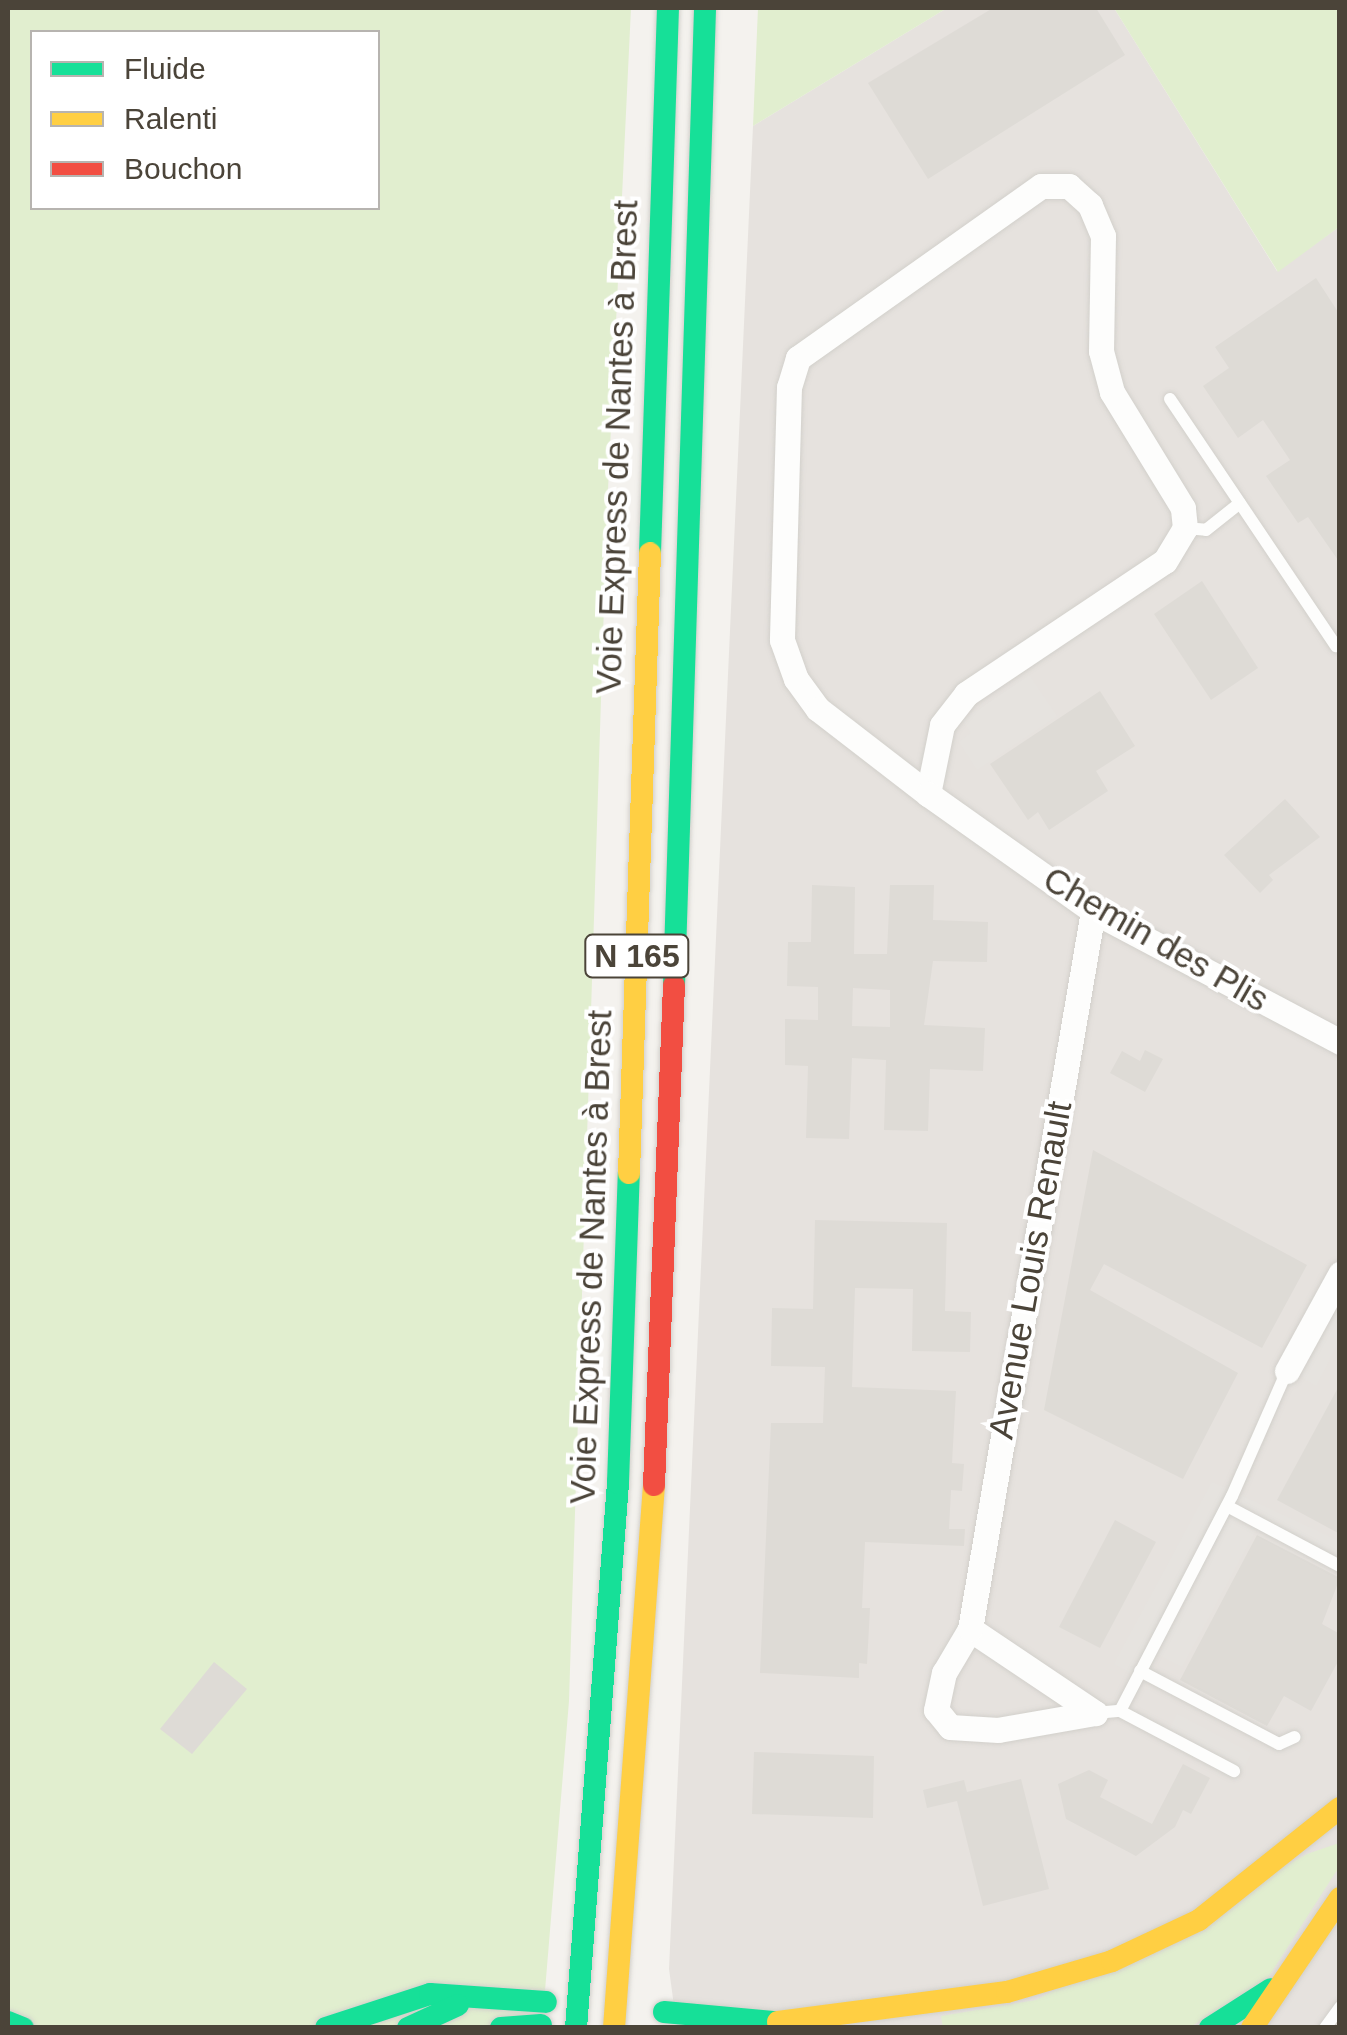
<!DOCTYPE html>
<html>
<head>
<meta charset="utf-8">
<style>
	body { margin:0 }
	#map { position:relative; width:1347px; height:2035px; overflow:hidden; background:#f4f2ee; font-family:Helvetica,sans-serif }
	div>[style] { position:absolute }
	.industrial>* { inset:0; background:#e6e2de }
	.green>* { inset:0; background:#e1eecf }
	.parking>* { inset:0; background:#e6e3df }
	.building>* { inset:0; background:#dedbd6 }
	.roads { filter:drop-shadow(0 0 2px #d2d0cb) drop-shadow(0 0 2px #d2d0cb) }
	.lane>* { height:12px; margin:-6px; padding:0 6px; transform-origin:6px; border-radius:6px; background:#fdfdfc }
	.street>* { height:25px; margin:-12.5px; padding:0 12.5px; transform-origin:12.5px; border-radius:12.5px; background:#fdfdfc }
	.fast>* { height:22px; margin:-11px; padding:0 11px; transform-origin:11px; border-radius:11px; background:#16e098 }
	.slow>* { height:22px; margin:-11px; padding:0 11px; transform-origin:11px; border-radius:11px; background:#ffcf43 }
	.jam>* { height:22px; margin:-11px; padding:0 11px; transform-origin:11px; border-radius:11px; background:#f24e42 }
	span { translate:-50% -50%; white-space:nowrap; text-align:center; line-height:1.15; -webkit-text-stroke:8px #fff; paint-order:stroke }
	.shield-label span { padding:2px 8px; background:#fff; border:2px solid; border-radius:8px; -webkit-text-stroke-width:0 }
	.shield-label { font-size:32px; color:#4b4439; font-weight:700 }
	.street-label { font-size:35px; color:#4b4439 }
	.frame { position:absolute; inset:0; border:10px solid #4b4439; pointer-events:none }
	.legend { position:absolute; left:30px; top:30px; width:350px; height:180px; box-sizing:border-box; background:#fff; border:2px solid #b7b4b0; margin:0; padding:12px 18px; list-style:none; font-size:30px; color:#4b4439 }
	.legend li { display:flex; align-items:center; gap:20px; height:50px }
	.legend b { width:50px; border:2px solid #b7b4b0 }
</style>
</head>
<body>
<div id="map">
	<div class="industrial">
		<i style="clip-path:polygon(947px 8px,1114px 8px,1277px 271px,1339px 227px,1339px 2027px,677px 2028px,669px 1969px,753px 126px)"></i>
	</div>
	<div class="green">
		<i style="clip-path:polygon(evenodd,8px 8px,631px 8px,607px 511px,569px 1701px,542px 2027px,8px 2028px,8px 8px,32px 32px,378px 32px,378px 208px,32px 208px,32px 32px)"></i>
		<i style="clip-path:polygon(758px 8px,947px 8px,753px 126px)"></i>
		<i style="clip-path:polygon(1114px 8px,1339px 8px,1339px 227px,1278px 272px)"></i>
		<i style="clip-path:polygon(1339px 1843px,1339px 1867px,1264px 1984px,1190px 2027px,943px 2028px,941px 2016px,1036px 2000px,1307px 1854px)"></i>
	</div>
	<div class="parking">
		<i style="clip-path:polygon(1029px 675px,1057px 716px,977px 770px,959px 742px,971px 733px,963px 720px)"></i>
		<i style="clip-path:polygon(1339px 1305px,1339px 1341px,1316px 1386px,1301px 1377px)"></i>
		<i style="clip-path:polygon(1212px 1482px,1339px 1541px,1339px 1575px,1256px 1530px,1182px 1667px,1159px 1655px,1145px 1681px,1114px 1664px)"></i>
		<i style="clip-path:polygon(1177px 1714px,1251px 1753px,1237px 1781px,1163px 1742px)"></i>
	</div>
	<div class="building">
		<i style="clip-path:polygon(993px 8px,1096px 8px,1125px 55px,928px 179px,868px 83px)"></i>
		<i style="clip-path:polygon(1316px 278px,1340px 315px,1340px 563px,1308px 517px,1298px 523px,1266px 476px,1290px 460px,1263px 420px,1238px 438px,1203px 386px,1229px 368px,1215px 347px)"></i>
		<i style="clip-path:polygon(1202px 581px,1258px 668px,1211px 700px,1154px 614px)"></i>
		<i style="clip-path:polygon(1100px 691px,1135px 746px,1096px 771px,1108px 791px,1049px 830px,1038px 812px,1028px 820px,990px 764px)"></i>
		<i style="clip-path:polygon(1285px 799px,1320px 837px,1269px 875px,1273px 880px,1260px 893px,1224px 855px)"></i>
		<i style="clip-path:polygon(evenodd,812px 885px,855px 887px,854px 954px,887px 954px,890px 885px,934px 885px,933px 920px,988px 922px,987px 962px,933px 961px,924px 1025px,985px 1028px,983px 1071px,930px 1069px,928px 1131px,884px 1130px,886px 1060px,852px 1058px,849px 1139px,806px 1138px,808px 1066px,785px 1065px,785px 1019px,818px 1020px,818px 987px,787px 986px,788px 942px,811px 942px,812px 885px,853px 988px,890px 990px,890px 1027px,852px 1026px,853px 988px)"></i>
		<i style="clip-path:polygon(1145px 1050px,1163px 1059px,1145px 1092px,1110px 1073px,1122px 1051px,1140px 1061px)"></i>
		<i style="clip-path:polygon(1093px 1150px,1307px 1265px,1262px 1348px,1104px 1264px,1090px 1290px,1238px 1373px,1183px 1479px,1044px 1410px)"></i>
		<i style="clip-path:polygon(815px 1220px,947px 1223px,945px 1311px,971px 1312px,970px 1352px,912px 1351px,913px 1289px,855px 1288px,852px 1387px,956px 1391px,952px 1463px,964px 1464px,962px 1491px,951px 1490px,949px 1529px,965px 1529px,964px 1546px,865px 1542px,862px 1608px,870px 1608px,867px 1664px,859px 1663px,859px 1678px,760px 1673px,771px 1423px,823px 1423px,825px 1367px,771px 1366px,772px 1308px,813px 1309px)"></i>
		<i style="clip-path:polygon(1340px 1384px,1340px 1534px,1277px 1500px)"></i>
		<i style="clip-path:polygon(1115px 1520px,1156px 1542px,1100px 1648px,1059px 1627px)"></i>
		<i style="clip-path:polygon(1257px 1535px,1340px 1578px,1322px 1624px,1340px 1634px,1340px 1658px,1311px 1711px,1284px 1696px,1267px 1726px,1180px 1680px)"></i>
		<i style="clip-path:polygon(214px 1662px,247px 1689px,192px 1754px,160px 1729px)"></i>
		<i style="clip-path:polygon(754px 1752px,874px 1756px,873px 1818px,752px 1814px)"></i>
		<i style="clip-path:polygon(1183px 1764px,1210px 1778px,1191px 1814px,1183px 1810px,1175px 1827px,1136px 1856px,1066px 1819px,1058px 1784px,1089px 1770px,1108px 1780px,1100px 1797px,1152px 1824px)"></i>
		<i style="clip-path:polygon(1021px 1779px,1049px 1889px,983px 1906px,957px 1801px,927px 1808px,923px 1790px,964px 1780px,967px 1792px)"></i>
	</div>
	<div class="roads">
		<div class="lane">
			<i style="left:1170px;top:399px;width:298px;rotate:56.1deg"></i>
			<i style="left:1185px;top:528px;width:21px;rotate:5deg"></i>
			<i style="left:1206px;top:530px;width:43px;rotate:-38.5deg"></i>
			<i style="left:1227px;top:1506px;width:128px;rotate:28deg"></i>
			<i style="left:1140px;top:1671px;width:157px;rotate:27.7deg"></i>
			<i style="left:1279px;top:1744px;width:17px;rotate:-24deg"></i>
			<i style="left:1120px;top:1711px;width:129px;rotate:27.8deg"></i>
			<i style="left:1095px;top:1713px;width:25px;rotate:-5deg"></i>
			<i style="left:1120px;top:1711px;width:242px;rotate:-62.5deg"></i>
			<i style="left:1232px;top:1496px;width:137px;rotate:-66.3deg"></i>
			<i style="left:1325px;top:2028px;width:26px;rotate:-54deg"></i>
		</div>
		<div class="street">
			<i style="left:928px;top:794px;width:70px;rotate:-78.5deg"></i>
			<i style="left:942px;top:725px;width:39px;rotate:-52deg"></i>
			<i style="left:966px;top:694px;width:239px;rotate:-33.8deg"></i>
			<i style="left:1165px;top:561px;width:39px;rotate:-59deg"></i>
			<i style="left:1185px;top:528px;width:20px;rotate:-96deg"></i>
			<i style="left:1183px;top:508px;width:136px;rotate:-121.5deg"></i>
			<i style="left:1112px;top:392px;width:42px;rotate:-105deg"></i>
			<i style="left:1101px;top:351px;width:115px;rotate:-89deg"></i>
			<i style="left:1103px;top:236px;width:34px;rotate:-113deg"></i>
			<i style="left:1090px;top:205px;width:28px;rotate:-138deg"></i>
			<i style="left:1069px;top:186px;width:28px;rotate:180deg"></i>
			<i style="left:1041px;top:186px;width:298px;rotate:144.7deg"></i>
			<i style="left:798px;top:358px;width:30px;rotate:107deg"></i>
			<i style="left:789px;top:387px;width:253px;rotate:91.6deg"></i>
			<i style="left:782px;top:640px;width:41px;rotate:70.3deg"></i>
			<i style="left:796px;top:679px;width:37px;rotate:54deg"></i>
			<i style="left:818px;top:709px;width:139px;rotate:37.7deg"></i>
			<i style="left:928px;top:794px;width:202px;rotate:35.3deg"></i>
			<i style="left:1093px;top:911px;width:280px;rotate:27.9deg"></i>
			<i style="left:1287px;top:1371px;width:111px;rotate:-61.3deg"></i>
			<i style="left:970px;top:1629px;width:151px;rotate:33.9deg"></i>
			<i style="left:1095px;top:1713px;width:98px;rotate:170.1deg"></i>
			<i style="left:998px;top:1730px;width:48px;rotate:-176.4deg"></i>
			<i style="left:950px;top:1727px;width:22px;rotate:-129deg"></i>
			<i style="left:936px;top:1710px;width:38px;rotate:-78deg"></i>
			<i style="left:944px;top:1673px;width:51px;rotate:-59.4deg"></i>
			<i style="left:970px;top:1629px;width:728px;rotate:-80.28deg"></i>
		</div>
		<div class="fast">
			<i style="left:650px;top:553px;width:545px;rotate:-88.11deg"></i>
			<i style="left:674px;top:985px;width:977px;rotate:-88.18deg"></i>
			<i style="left:664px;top:2012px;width:134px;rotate:5.2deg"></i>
			<i style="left:8px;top:2022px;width:16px;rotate:22deg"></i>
			<i style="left:326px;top:2028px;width:109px;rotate:-18.1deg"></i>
			<i style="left:430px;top:1994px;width:116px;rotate:3.9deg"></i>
			<i style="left:408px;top:2028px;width:55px;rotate:-24.7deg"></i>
			<i style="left:501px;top:2028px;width:40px;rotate:-4.3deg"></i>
			<i style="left:576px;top:2028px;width:547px;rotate:-85.59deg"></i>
			<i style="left:618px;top:1483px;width:310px;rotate:-88deg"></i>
			<i style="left:1210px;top:2028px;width:72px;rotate:-32.6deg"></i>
		</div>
		<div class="slow">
			<i style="left:629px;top:1173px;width:620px;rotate:-88.06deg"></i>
			<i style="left:778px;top:2022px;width:231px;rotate:-7.5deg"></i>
			<i style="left:1007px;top:1992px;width:109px;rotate:-16.4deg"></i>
			<i style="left:1112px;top:1961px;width:96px;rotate:-25.2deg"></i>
			<i style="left:1199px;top:1920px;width:180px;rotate:-38.5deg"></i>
			<i style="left:614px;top:2028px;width:544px;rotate:-85.79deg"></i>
			<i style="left:1252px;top:2028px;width:157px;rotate:-55.9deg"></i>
		</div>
		<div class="jam">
			<i style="left:654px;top:1485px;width:500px;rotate:-87.71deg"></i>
		</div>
	</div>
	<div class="shield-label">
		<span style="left:637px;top:956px">N 165</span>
	</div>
	<div class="street-label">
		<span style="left:617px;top:447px;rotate:-88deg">Voie Express de Nantes à Brest</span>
		<span style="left:1156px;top:939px;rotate:30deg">Chemin des Plis</span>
		<span style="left:591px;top:1257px;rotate:-88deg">Voie Express de Nantes à Brest</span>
		<span style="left:1030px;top:1270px;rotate:-80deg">Avenue Louis Renault</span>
	</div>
	<div class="frame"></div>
	<ul class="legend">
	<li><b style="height:12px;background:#16e098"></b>Fluide</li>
	<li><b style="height:12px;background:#ffcf43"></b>Ralenti</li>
	<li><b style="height:12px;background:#f24e42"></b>Bouchon</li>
	</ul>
</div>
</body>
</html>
